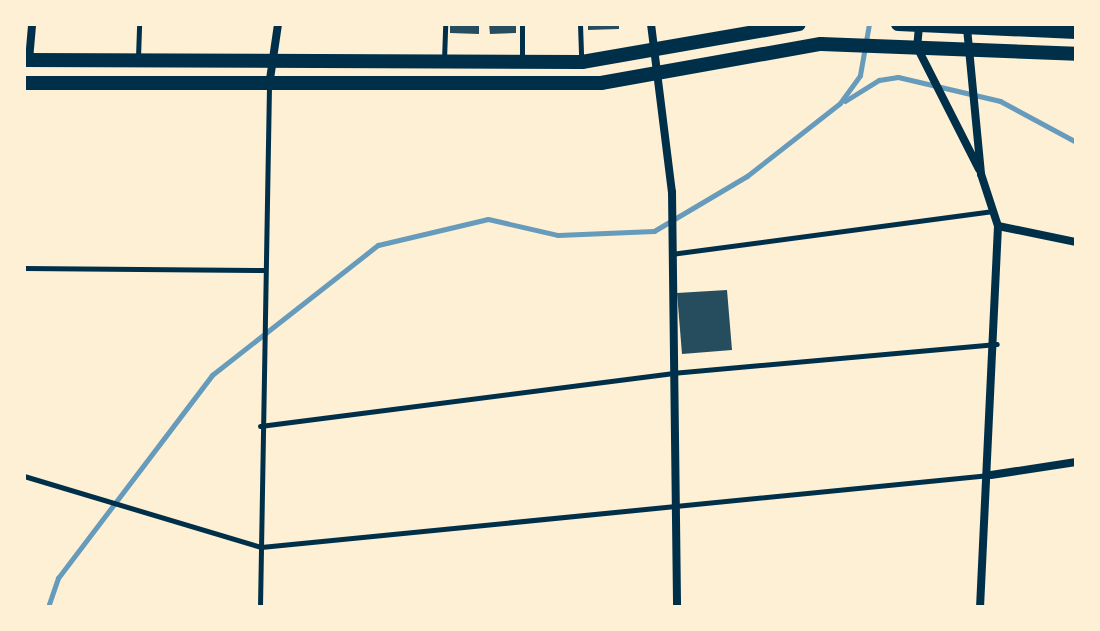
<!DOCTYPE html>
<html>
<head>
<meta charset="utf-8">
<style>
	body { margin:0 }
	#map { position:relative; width:1100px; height:631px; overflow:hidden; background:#fdf0d5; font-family:"DM Sans",sans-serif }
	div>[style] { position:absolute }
	.stream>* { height:5px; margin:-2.5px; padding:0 2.5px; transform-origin:2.5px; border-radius:2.5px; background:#669bbc }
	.building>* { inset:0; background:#264d5e }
	.service>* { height:5px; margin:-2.5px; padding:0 2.5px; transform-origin:2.5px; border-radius:2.5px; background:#003049 }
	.minor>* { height:8px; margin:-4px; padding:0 4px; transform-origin:4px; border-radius:4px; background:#003049 }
	.primary>* { height:14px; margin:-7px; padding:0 7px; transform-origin:7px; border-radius:7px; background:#003049 }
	span { translate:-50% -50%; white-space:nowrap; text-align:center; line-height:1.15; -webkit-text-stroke:7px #fdf0d5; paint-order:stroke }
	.frame { position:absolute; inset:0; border:26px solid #fdf0d5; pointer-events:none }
</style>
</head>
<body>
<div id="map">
	<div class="stream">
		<i style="left:845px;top:101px;width:40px;rotate:-32deg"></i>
		<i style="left:879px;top:80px;width:19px;rotate:-9deg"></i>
		<i style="left:898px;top:77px;width:105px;rotate:13.2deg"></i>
		<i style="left:1000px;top:101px;width:86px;rotate:28.3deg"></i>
		<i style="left:48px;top:607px;width:31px;rotate:-71deg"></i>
		<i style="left:58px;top:578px;width:255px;rotate:-52.8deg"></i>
		<i style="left:212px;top:375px;width:211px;rotate:-38.1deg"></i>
		<i style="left:378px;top:245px;width:113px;rotate:-13.3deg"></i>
		<i style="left:488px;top:219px;width:72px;rotate:12.9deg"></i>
		<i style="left:558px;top:235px;width:96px;rotate:-2.4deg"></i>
		<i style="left:654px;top:231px;width:108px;rotate:-30.6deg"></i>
		<i style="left:747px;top:176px;width:118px;rotate:-38.1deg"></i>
		<i style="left:840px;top:103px;width:34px;rotate:-54deg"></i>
		<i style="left:860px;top:75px;width:52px;rotate:-80deg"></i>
	</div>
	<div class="building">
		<i style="clip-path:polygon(450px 24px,479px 24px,479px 34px,450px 33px)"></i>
		<i style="clip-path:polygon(489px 24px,516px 24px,516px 33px,490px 34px)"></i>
		<i style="clip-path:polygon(588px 24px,619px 24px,619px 29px,588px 30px)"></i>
		<i style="clip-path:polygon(727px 290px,732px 350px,682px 354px,677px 293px)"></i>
	</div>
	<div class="service">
		<i style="left:522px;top:24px;width:35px;rotate:90deg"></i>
		<i style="left:580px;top:24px;width:37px;rotate:88deg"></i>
		<i style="left:138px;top:57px;width:33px;rotate:-88deg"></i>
		<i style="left:444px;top:60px;width:36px;rotate:-88deg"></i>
		<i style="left:671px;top:254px;width:325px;rotate:-7.6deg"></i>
		<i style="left:24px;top:268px;width:239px;rotate:0.5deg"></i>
		<i style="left:260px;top:426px;width:415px;rotate:-7.3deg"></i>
		<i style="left:672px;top:373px;width:326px;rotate:-5.1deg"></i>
		<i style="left:24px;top:476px;width:247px;rotate:16.7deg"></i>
		<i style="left:261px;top:547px;width:732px;rotate:-5.65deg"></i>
		<i style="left:260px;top:607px;width:520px;rotate:-89.01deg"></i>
	</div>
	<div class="minor">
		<i style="left:651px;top:24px;width:169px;rotate:82.9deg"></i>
		<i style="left:672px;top:192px;width:415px;rotate:89.3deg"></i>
		<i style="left:919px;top:26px;width:21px;rotate:95deg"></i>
		<i style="left:917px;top:47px;width:137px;rotate:63.1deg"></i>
		<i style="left:967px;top:28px;width:147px;rotate:84.5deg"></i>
		<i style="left:981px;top:174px;width:55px;rotate:71.9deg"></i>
		<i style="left:998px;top:226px;width:381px;rotate:92.7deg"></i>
		<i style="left:29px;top:60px;width:36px;rotate:-85deg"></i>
		<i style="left:269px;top:86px;width:63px;rotate:-81.7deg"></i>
		<i style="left:998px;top:226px;width:80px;rotate:11.6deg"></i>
		<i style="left:991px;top:475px;width:86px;rotate:-8.7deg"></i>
	</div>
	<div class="primary">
		<i style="left:898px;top:24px;width:178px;rotate:2.6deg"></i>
		<i style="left:24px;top:60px;width:558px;rotate:0.21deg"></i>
		<i style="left:582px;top:62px;width:220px;rotate:-9.9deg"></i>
		<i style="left:24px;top:83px;width:577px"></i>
		<i style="left:601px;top:83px;width:223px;rotate:-10.1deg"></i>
		<i style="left:821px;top:44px;width:255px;rotate:2.2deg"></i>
	</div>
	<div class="frame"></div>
</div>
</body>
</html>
